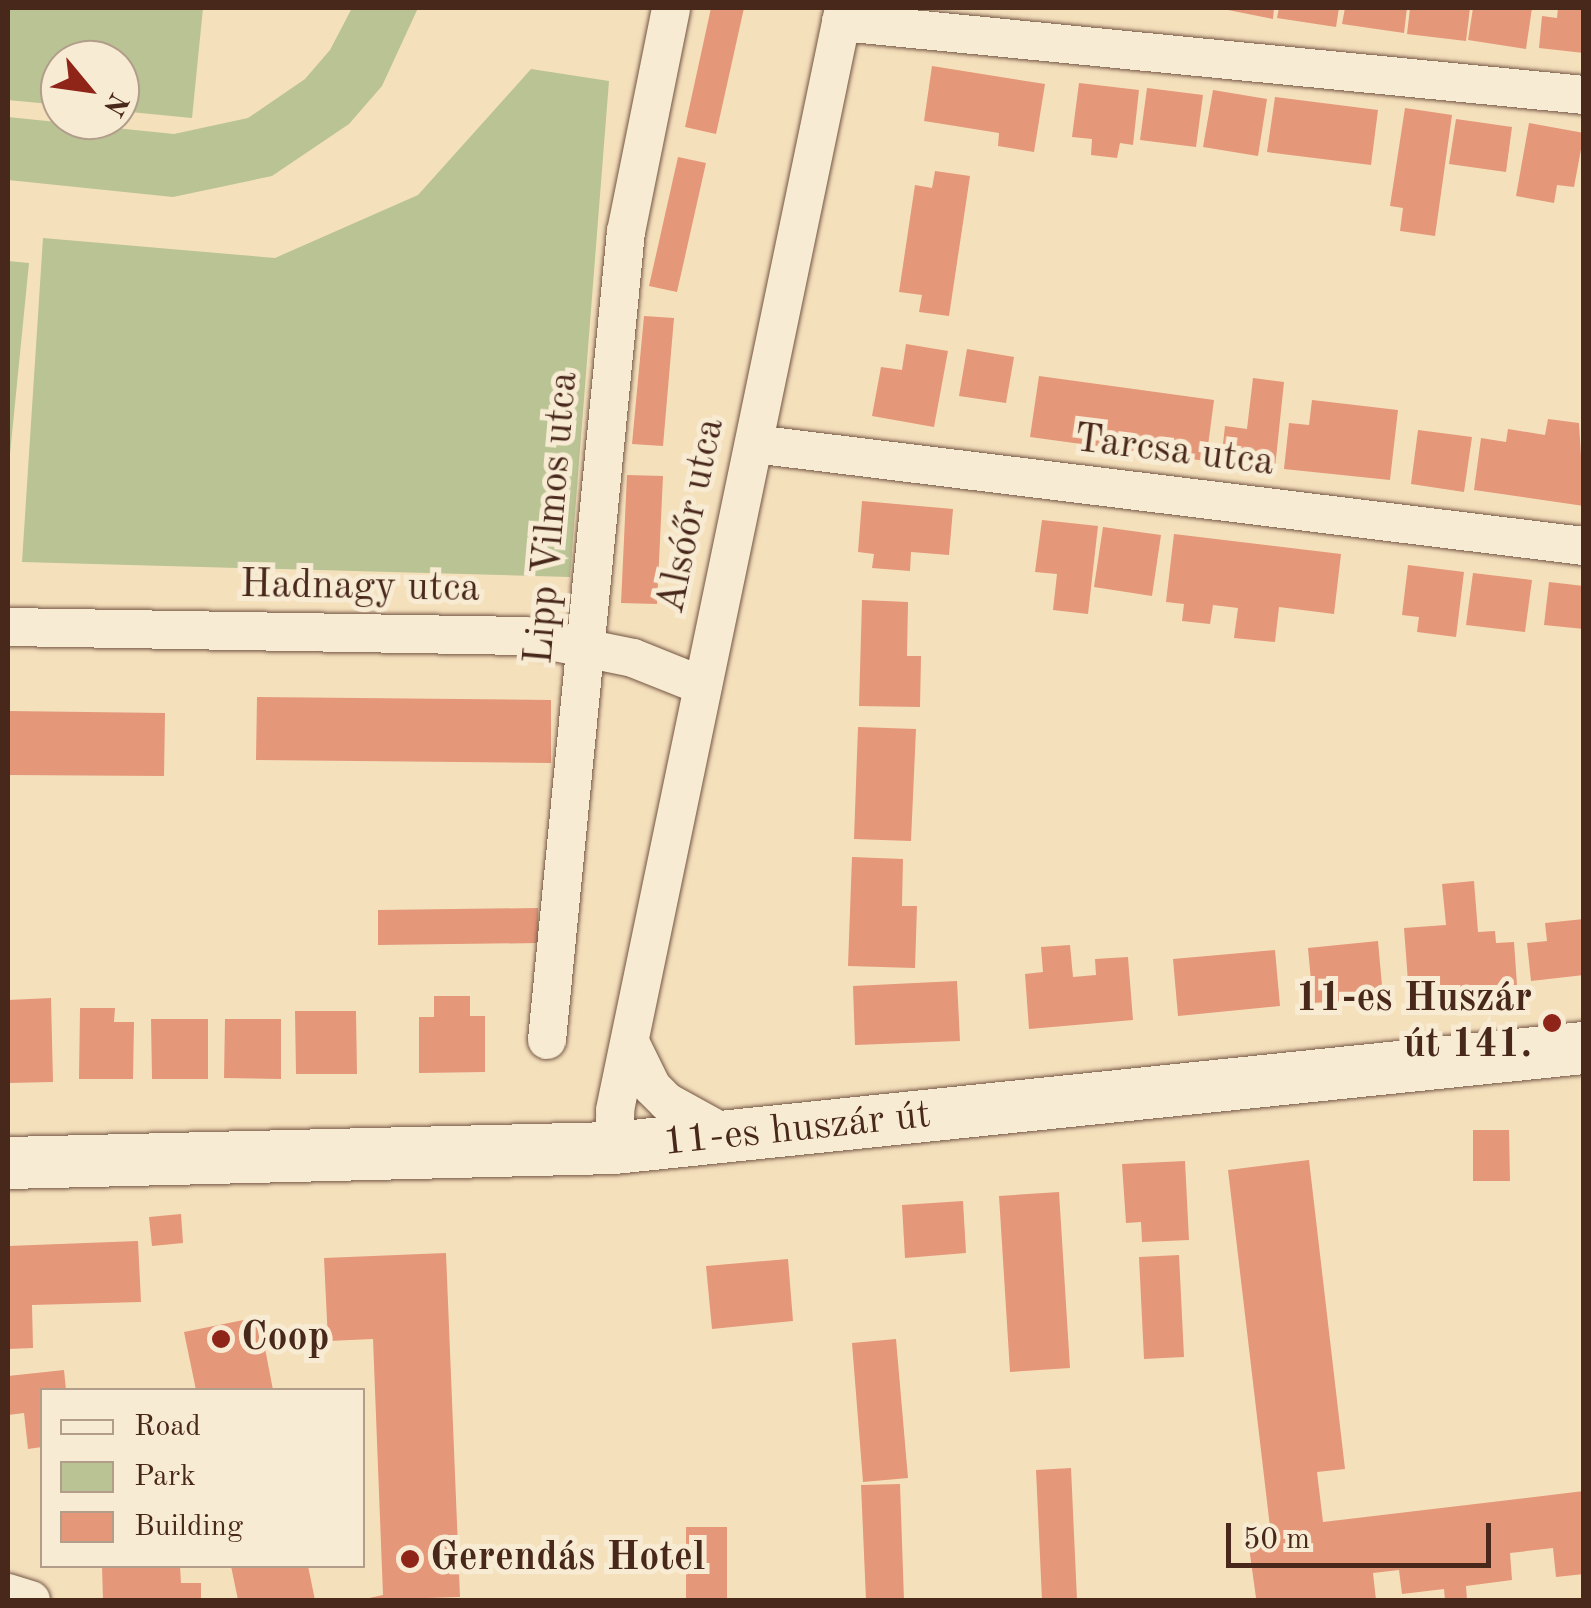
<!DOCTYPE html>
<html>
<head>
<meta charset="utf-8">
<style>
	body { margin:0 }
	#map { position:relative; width:1591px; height:1608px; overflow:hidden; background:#f5e0bc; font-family:"Old Standard TT",serif }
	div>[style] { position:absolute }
	.green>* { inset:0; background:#b9c393 }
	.building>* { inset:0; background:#e49779 }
	.roads { filter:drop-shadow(0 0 2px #745644) drop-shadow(0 0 2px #745644) }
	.street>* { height:38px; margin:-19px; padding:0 19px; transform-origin:19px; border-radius:19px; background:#f8ebd3 }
	.secondary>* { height:52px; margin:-26px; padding:0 26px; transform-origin:26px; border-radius:26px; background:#f8ebd3 }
	.dots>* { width:28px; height:28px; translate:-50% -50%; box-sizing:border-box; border:5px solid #f8ebd3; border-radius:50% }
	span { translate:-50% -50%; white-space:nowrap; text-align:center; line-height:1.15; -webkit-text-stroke:10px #f8ebd3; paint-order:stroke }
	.street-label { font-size:40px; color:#49281c }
	.poi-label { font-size:40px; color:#49281c; font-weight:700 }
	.right { translate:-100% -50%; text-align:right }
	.left { translate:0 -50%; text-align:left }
	.frame { position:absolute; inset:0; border:10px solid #49281c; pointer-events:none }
	.legend { position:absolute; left:40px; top:1388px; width:325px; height:180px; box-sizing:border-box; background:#f8ebd3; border:2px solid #b29d8a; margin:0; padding:12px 18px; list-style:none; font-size:30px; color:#49281c }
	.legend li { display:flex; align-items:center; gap:20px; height:50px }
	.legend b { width:50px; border:2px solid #b29d8a }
	.north { position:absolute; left:40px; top:40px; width:100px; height:100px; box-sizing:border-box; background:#f8ebd3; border:2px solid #b29d8a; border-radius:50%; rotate:119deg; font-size:28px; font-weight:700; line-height:40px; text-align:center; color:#49281c }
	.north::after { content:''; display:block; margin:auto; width:35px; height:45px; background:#8f2418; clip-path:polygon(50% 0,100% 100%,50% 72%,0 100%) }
	.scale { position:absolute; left:1226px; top:1523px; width:265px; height:45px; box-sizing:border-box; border:5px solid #49281c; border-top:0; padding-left:12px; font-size:30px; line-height:35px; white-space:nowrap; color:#49281c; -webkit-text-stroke:8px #f8ebd3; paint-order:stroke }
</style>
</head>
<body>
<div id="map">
	<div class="green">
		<i style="clip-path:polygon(8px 8px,203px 8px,192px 118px,120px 111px,120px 60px,60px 60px,60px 105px,8px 100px)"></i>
		<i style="clip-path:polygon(352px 8px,418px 8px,382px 86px,349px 124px,272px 176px,173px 197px,8px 180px,8px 117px,174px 134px,248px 118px,305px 79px,330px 50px)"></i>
		<i style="clip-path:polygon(531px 69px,609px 81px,570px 577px,22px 562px,43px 238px,275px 258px,418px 195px)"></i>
		<i style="clip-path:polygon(8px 261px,29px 263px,8px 474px)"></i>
	</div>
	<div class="building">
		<i style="clip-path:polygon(711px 8px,744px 8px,716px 134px,685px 127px)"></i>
		<i style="clip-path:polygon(1218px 8px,1274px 8px,1273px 19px)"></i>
		<i style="clip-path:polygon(1279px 8px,1339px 8px,1336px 27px,1277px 18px)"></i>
		<i style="clip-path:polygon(1345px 8px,1407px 8px,1404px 33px,1342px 24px)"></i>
		<i style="clip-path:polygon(1410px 8px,1470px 8px,1466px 41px,1407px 34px)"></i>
		<i style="clip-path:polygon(1473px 8px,1532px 8px,1526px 49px,1468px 40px)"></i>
		<i style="clip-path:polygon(1558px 8px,1584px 8px,1584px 53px,1539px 48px,1542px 16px,1557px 18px)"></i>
		<i style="clip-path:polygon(932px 66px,1045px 84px,1034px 152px,998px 146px,999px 133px,924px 121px)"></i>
		<i style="clip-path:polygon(1079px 83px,1139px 90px,1133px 145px,1120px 143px,1117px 158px,1091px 155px,1092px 139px,1072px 137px)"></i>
		<i style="clip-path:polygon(1147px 88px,1203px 95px,1196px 147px,1140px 140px)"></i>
		<i style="clip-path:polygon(1213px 90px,1267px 99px,1258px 156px,1203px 147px)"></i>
		<i style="clip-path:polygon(1275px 97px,1378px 110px,1371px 165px,1267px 152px)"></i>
		<i style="clip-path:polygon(1405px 108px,1452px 115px,1435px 236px,1400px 231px,1403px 208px,1390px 206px)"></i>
		<i style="clip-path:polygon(1456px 119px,1512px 127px,1506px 172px,1449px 164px)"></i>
		<i style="clip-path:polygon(1529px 123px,1584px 133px,1574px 187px,1557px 185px,1554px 203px,1516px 196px)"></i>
		<i style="clip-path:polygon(678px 157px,706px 163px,677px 292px,649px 286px)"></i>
		<i style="clip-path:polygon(935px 171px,970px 176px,949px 316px,919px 312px,922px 295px,899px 292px,915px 185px,932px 188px)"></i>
		<i style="clip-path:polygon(644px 316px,674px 318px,663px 446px,632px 444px)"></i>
		<i style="clip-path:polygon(906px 344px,948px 351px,934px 427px,872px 416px,881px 367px,902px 370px)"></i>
		<i style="clip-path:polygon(967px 349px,1014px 357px,1006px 403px,959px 396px)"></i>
		<i style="clip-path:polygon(1039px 376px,1214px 400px,1206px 461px,1030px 437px)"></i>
		<i style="clip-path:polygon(1253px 378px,1284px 382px,1275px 468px,1221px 462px,1225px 426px,1247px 429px)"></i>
		<i style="clip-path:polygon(1312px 400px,1398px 410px,1390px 480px,1284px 469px,1289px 423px,1309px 425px)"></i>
		<i style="clip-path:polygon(1548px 419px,1579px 423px,1584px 506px,1474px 490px,1481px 438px,1506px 442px,1508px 429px,1545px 435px)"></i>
		<i style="clip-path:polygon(1418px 430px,1472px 437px,1464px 492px,1411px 484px)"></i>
		<i style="clip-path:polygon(627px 475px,663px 476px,657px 604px,621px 603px)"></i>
		<i style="clip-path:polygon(862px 501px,953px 509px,949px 555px,911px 552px,910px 571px,872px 568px,874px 554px,858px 552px)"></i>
		<i style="clip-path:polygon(1042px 520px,1098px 526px,1088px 614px,1053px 610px,1057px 574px,1035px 572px)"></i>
		<i style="clip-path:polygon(1103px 527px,1161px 535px,1152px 596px,1094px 587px)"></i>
		<i style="clip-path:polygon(1174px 534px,1341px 554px,1334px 614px,1279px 607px,1275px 642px,1234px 638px,1238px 608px,1213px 605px,1210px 624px,1182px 621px,1184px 604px,1166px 602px)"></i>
		<i style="clip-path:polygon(1408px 565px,1464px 572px,1456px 637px,1417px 632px,1419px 617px,1402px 615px)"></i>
		<i style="clip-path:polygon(1473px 573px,1532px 580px,1525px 632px,1466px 625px)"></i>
		<i style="clip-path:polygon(1549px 582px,1584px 586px,1584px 629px,1544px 625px)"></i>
		<i style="clip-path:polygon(862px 600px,908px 602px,907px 656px,921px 656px,920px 707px,859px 706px)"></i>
		<i style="clip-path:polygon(257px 697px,551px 700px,551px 763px,256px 760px)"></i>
		<i style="clip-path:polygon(8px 711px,165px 713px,164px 776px,8px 775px)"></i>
		<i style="clip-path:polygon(858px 727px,916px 729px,911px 841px,854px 839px)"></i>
		<i style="clip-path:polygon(852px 857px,903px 859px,902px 906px,917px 906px,915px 968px,848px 966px)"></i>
		<i style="clip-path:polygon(1474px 881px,1478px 932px,1495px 931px,1496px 943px,1514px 942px,1517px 985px,1409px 995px,1404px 928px,1446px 925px,1442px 884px)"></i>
		<i style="clip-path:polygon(538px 908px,538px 943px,378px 945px,378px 910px)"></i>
		<i style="clip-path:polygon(1584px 919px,1584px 975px,1531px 981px,1527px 943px,1547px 941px,1545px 923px)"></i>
		<i style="clip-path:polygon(1378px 941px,1383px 997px,1313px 1003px,1308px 948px)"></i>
		<i style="clip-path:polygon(1070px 945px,1073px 977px,1096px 975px,1095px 959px,1128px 957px,1133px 1020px,1029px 1029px,1025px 974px,1043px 972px,1041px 947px)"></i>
		<i style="clip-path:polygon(1275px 950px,1280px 1006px,1178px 1016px,1173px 959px)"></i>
		<i style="clip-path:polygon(957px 981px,960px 1041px,855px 1045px,853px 986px)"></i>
		<i style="clip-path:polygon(434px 996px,470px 996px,470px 1016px,485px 1016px,485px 1072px,419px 1073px,419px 1017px,434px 1017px)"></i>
		<i style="clip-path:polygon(51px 998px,53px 1082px,8px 1083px,8px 1000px)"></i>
		<i style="clip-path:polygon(80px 1008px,115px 1008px,114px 1022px,134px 1022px,133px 1079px,79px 1079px)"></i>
		<i style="clip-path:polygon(295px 1011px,356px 1011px,357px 1074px,296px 1074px)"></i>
		<i style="clip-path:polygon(151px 1019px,208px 1019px,208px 1079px,152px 1079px)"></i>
		<i style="clip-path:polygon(225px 1019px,281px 1019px,281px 1079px,224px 1078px)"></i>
		<i style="clip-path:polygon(1473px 1130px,1509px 1130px,1510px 1181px,1473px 1181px)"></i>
		<i style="clip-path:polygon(1309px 1160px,1345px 1469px,1317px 1472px,1323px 1522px,1584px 1491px,1584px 1574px,1556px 1577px,1553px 1548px,1510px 1553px,1512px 1580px,1466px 1586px,1467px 1600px,1445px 1600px,1444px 1589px,1402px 1594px,1399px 1570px,1373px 1573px,1376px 1600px,1256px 1598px,1249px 1547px,1272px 1544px,1228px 1170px)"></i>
		<i style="clip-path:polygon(1185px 1161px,1189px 1240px,1142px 1242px,1141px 1222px,1126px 1223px,1122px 1164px)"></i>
		<i style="clip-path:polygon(1059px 1192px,1070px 1368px,1010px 1372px,999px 1196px)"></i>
		<i style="clip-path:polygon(963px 1201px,966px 1253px,905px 1258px,902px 1205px)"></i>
		<i style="clip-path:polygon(181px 1214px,183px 1243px,152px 1246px,149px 1217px)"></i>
		<i style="clip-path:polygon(138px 1241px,141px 1302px,32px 1305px,33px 1348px,8px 1349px,8px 1246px)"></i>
		<i style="clip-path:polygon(446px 1253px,460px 1597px,360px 1600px,383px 1595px,373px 1339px,328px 1341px,324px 1258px)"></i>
		<i style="clip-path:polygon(1179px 1255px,1184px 1357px,1144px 1359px,1139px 1257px)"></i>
		<i style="clip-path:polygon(788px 1259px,793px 1321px,712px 1329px,706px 1266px)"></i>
		<i style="clip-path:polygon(259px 1317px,273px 1390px,196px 1390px,184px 1332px)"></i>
		<i style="clip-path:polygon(896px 1339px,908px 1478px,863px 1482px,852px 1343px)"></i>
		<i style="clip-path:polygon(64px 1370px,66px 1390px,42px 1390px,42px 1447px,28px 1449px,24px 1413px,8px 1415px,8px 1376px)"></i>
		<i style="clip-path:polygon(1071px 1468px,1077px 1600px,1042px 1600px,1036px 1470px)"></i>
		<i style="clip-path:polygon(900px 1484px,904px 1600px,866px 1600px,861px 1485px)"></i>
		<i style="clip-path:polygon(686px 1527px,727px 1527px,727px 1600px,686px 1600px)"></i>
		<i style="clip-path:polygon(102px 1566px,180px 1566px,181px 1583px,201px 1583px,201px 1600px,103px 1600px)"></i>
		<i style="clip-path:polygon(231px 1566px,308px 1566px,315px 1600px,238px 1600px)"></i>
	</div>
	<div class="roads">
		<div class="street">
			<i style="left:841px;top:22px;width:747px;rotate:5.61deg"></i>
			<i style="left:754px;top:444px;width:836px;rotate:7.01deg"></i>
			<i style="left:8px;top:627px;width:517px;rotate:1deg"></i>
			<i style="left:525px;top:636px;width:110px;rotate:11.5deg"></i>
			<i style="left:633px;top:658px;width:75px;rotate:21.8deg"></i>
			<i style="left:547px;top:1040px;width:812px;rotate:-84.42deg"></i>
			<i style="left:626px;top:232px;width:228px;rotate:-78.6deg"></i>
			<i style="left:630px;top:1042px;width:50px;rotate:63.9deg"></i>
			<i style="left:652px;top:1087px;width:21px;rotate:45deg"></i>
			<i style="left:667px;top:1102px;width:71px;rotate:28.7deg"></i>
			<i style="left:614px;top:1148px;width:38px;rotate:-88deg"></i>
			<i style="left:615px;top:1110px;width:1126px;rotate:-78.26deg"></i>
			<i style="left:8px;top:1593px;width:24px;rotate:17deg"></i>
		</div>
		<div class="secondary">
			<i style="left:8px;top:1163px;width:606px;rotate:-1.42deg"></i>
			<i style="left:614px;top:1148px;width:975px;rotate:-5.89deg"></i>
		</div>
	</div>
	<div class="dots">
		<i style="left:1552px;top:1023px;background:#8f2418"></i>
		<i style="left:221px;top:1339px;background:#8f2418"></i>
		<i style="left:410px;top:1559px;background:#8f2418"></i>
	</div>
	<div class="street-label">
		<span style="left:1174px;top:452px;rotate:7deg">Tarcsa utca</span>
		<span style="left:692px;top:516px;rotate:-78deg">Alsóőr utca</span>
		<span style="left:553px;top:518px;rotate:-85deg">Lipp Vilmos utca</span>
		<span style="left:360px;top:588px;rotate:1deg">Hadnagy utca</span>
		<span style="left:797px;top:1130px;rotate:-6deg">11-es huszár út</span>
	</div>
	<div class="poi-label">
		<span class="right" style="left:1532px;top:1023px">11-es Huszár<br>út 141.</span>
		<span class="left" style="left:241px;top:1339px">Coop</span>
		<span class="left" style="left:430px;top:1559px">Gerendás Hotel</span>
	</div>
	<div class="frame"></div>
	<ul class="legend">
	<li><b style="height:12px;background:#f8ebd3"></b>Road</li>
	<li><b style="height:28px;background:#b9c393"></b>Park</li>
	<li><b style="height:28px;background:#e49779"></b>Building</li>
	</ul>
	<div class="north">N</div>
	<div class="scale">50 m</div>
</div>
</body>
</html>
